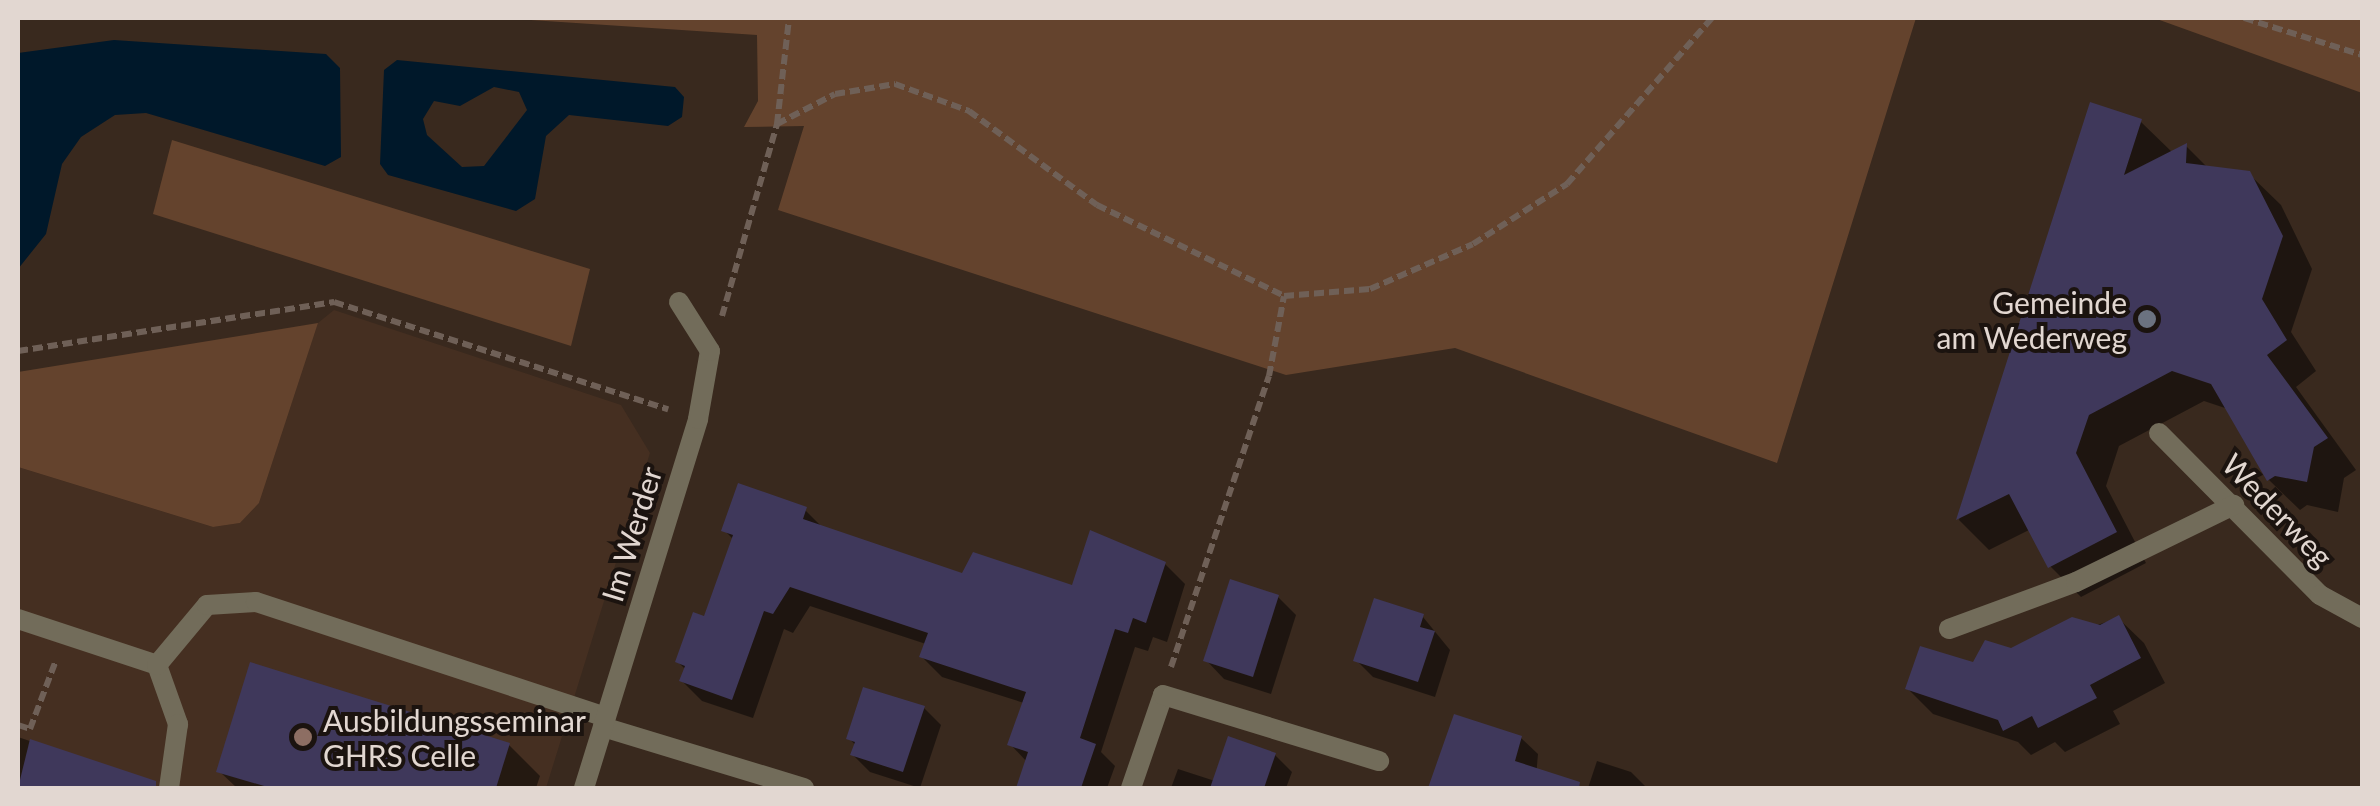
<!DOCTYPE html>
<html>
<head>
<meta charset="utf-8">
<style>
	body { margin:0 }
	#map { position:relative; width:2380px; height:806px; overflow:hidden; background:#39291e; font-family:Lato,sans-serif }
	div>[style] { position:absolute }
	.built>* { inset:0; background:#452f21 }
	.green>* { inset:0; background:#64432d }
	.water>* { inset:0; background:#00182a }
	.shadow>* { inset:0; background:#0007 }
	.building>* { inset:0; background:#3f385b }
	.path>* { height:6px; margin-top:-3px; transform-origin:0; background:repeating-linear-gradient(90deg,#6f6057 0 10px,transparent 0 15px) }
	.lane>* { height:20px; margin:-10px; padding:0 10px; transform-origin:10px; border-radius:10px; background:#726c5a }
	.street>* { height:20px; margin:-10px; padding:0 10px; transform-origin:10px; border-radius:10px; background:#726c5a }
	.dots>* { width:28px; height:28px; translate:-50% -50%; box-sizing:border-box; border:5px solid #1b130f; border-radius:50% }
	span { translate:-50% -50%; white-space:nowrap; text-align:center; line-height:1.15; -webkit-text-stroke:8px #1b130f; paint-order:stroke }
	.poi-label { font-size:30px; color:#e2d7d1 }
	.right { translate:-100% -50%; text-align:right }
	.left { translate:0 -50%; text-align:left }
	.street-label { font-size:30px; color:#e2d7d1 }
	.frame { position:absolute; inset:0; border:20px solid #e2d7d1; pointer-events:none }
</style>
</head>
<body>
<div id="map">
	<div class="built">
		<i style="clip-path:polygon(334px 310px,621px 405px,650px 453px,546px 788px,18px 788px,18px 467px,213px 527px,240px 523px,259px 503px,318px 323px)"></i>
	</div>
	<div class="green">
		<i style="clip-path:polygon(500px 18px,1916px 18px,1777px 463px,1455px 348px,1286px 375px,778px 210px,804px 126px,744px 127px,758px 101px,757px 35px)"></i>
		<i style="clip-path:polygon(2154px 18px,2362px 18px,2362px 93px)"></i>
		<i style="clip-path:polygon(172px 140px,590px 269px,571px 346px,153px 214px)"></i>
		<i style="clip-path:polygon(318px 323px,259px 503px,240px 523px,213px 527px,18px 467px,18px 372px)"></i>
	</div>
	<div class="water">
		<i style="clip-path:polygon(114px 40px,326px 54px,340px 68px,341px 157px,325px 166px,146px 113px,115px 115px,81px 137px,62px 164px,46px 234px,18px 269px,18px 53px)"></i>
		<i style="clip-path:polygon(evenodd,397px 60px,675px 87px,684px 97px,682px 117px,668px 126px,569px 115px,546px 136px,535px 199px,516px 211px,388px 175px,380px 164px,384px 70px,397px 60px,494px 87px,519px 92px,527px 110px,484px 166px,462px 167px,427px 135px,423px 119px,434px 101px,460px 106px,494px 87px)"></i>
	</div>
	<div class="shadow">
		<i style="clip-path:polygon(2091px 105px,2141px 122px,2173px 153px,2186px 146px,2208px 168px,2249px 174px,2281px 205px,2312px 269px,2291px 332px,2316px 371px,2296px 387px,2356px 470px,2344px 478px,2338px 512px,2307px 505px,2300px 510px,2269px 480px,2228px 409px,2204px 401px,2119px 446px,2106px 486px,2146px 563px,2081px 597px,2050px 566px,2031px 529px,1989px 550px,1959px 520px)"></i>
		<i style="clip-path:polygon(805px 510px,824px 529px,963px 576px,1074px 588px,1165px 564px,1185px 584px,1167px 642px,1153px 637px,1148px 651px,1135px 647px,1101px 752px,1115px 766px,1107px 788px,1018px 788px,1027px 762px,1010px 744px,1024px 703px,942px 677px,922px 657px,926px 644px,810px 606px,793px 633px,784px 629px,753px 718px,702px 701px,682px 681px,686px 670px,678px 662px,706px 619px,734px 540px,724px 530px)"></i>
		<i style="clip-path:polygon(1278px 597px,1296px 615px,1271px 694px,1224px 679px,1206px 660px)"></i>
		<i style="clip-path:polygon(1423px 617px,1450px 650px,1435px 697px,1373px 677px,1356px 660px)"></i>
		<i style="clip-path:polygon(2118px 618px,2144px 643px,2165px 683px,2113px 711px,2120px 724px,2065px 752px,2055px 742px,2031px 755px,2018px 742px,1933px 714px,1908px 689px)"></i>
		<i style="clip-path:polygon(924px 708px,941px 725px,920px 788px,870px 772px,853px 755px,856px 746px,849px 738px)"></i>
		<i style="clip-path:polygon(1456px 717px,1521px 738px,1538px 754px,1535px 788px,1431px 788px)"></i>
		<i style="clip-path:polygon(18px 737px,107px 767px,128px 788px,18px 788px)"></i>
		<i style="clip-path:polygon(509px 745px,540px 776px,536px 788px,237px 788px,219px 771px)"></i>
		<i style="clip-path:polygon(1275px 755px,1292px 772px,1286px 788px,1171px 788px,1178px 769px,1215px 781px)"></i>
		<i style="clip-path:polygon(1597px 761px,1631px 772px,1647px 788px,1588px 788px)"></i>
	</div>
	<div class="building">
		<i style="clip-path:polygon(2090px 102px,2142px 119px,2124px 175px,2187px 143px,2186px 163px,2250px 171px,2283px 236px,2262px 299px,2287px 340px,2267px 355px,2328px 438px,2314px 447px,2307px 482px,2275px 476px,2267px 481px,2211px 384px,2172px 371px,2089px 415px,2076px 453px,2117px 532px,2048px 568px,2009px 494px,1956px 520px)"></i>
		<i style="clip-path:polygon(738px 483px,807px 507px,803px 519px,962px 573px,973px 552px,1072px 585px,1090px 530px,1166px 562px,1146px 623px,1133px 618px,1128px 633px,1115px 629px,1080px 738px,1096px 744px,1081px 788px,1016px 788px,1028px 752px,1007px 745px,1026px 692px,919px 657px,928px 633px,790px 587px,773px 614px,764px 611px,732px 700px,679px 681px,685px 666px,675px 662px,693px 612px,704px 616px,733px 535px,721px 531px)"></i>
		<i style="clip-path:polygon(1230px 579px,1279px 595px,1253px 677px,1203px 661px)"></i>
		<i style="clip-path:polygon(1374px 598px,1424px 614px,1420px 627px,1435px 631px,1418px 682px,1353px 661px)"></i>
		<i style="clip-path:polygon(2119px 615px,2141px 658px,2090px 685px,2097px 698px,2038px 728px,2032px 716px,2003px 731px,1998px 720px,1905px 689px,1920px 646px,1973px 662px,1985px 640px,2011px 648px,2072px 617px,2100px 625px)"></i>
		<i style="clip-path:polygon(250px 662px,510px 743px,496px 788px,271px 788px,216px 772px)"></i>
		<i style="clip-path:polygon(863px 687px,925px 706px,903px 772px,850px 755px,855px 742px,846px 739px)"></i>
		<i style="clip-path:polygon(1454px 714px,1522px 736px,1515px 761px,1580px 782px,1579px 788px,1428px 788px)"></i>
		<i style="clip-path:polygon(1228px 736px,1276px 753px,1264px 788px,1210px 788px)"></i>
		<i style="clip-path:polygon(30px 739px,156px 781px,156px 788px,18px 788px)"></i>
	</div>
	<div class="path">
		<i style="left:2244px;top:18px;width:124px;rotate:17.4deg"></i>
		<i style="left:777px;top:124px;width:65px;rotate:-27.3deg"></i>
		<i style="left:835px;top:94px;width:61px;rotate:-9.5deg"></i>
		<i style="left:895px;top:84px;width:79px;rotate:20deg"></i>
		<i style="left:969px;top:111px;width:159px;rotate:36.3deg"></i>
		<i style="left:1097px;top:205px;width:208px;rotate:25.9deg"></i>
		<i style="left:1284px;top:296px;width:86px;rotate:-4.7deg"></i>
		<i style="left:1370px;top:289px;width:112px;rotate:-23.6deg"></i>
		<i style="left:1473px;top:244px;width:112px;rotate:-32.6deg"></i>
		<i style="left:1567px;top:184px;width:220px;rotate:-48.9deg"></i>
		<i style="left:722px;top:316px;width:200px;rotate:-74deg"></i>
		<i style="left:777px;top:124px;width:107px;rotate:-83.5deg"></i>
		<i style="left:18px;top:351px;width:320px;rotate:-8.8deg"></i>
		<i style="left:334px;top:302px;width:351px;rotate:17.8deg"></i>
		<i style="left:1171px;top:667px;width:307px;rotate:-71.4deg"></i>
		<i style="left:1269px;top:376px;width:81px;rotate:-79.4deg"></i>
		<i style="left:18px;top:725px;width:13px;rotate:18deg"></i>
		<i style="left:30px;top:729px;width:71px;rotate:-69.3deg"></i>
	</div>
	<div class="lane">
		<i style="left:2159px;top:433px;width:228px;rotate:45.2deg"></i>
		<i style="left:2320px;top:595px;width:48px;rotate:28.7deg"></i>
		<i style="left:18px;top:619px;width:146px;rotate:18.3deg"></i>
		<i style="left:157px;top:665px;width:63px;rotate:70.4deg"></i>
		<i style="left:178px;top:724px;width:65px;rotate:98deg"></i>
		<i style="left:1949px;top:629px;width:135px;rotate:-20.3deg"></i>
		<i style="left:2076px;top:582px;width:176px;rotate:-26deg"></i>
		<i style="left:157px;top:665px;width:78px;rotate:-50.2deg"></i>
		<i style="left:207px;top:605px;width:49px;rotate:-3.5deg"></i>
		<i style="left:256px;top:602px;width:368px;rotate:18.2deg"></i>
	</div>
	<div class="street">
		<i style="left:603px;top:727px;width:210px;rotate:16.9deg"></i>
		<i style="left:584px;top:788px;width:386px;rotate:-72.8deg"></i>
		<i style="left:698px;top:419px;width:69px;rotate:-80deg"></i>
		<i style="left:710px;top:351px;width:58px;rotate:-122.3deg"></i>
		<i style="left:1131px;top:788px;width:98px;rotate:-71deg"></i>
		<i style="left:1163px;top:695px;width:226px;rotate:17deg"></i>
	</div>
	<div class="dots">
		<i style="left:2147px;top:319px;background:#6b7280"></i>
		<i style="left:303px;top:737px;background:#8d6e63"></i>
	</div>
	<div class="poi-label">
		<span class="right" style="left:2127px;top:319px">Gemeinde<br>am Wederweg</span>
		<span class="left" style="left:323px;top:737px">Ausbildungsseminar<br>GHRS Celle</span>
	</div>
	<div class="street-label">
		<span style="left:2278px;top:510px;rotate:46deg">Wederweg</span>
		<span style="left:631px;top:534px;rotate:-73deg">Im Werder</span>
	</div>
	<div class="frame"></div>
</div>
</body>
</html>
